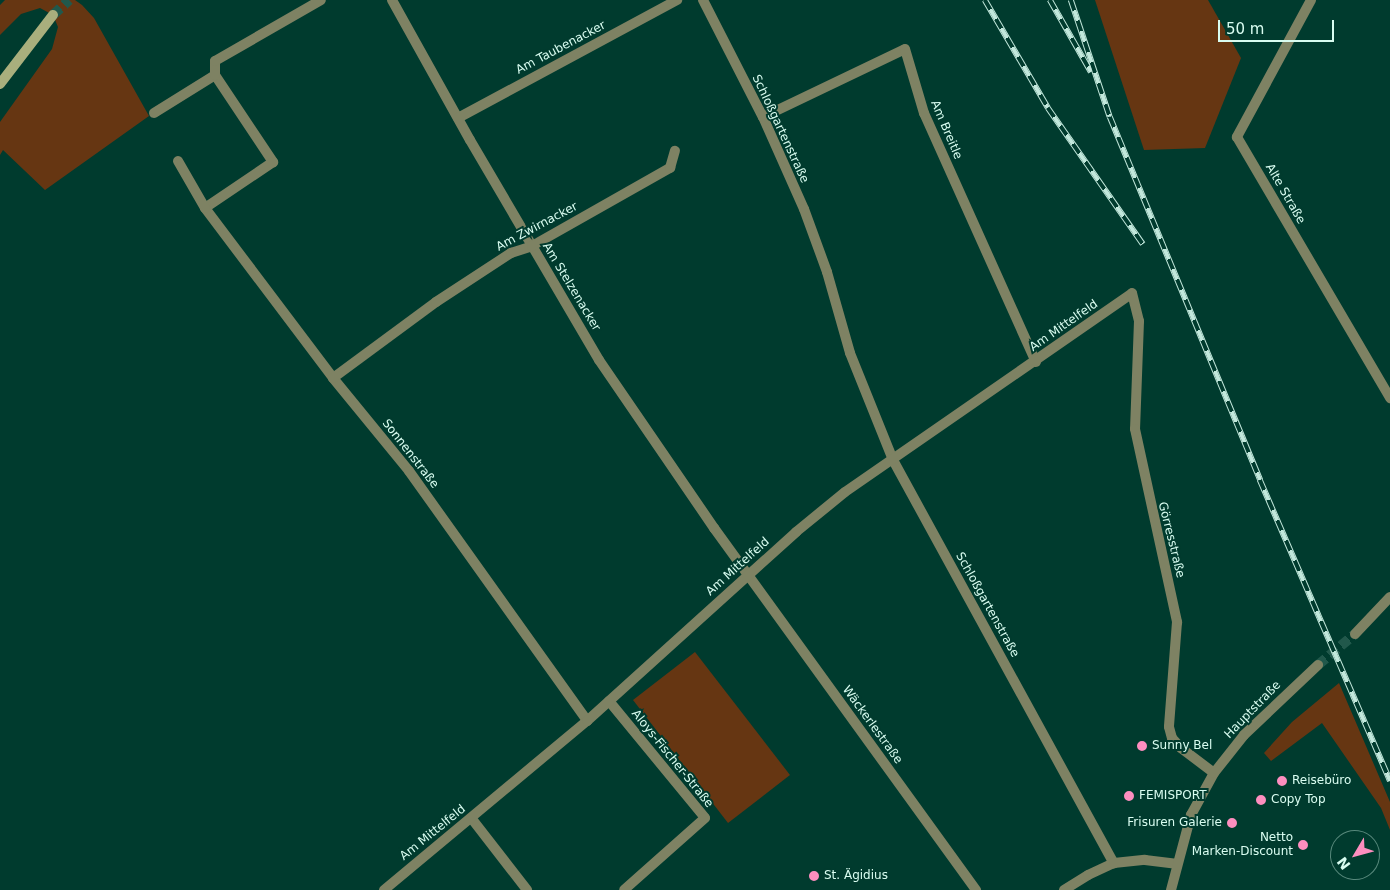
<!DOCTYPE html>
<html>
<head>
<meta charset="utf-8">
<style>
	body { margin:0 }
	#map { position:relative; width:1390px; height:890px; overflow:hidden; background:#003b2e; font-family:"DejaVu Sans",sans-serif }
	div>[style] { position:absolute }
	.green>* { inset:0; background:#663612 }
	.tertiary-tunnel>* { height:10px; margin-top:-5px; transform-origin:0; background:repeating-linear-gradient(90deg,#21584b 0 10px,transparent 0 15px) }
	.secondary-tunnel>* { height:10px; margin-top:-5px; transform-origin:0; background:repeating-linear-gradient(90deg,#21584b 0 10px,transparent 0 15px) }
	.minor>* { height:10px; margin:-5px; padding:0 5px; transform-origin:5px; border-radius:5px; background:#7e8263 }
	.tertiary>* { height:10px; margin:-5px; padding:0 5px; transform-origin:5px; border-radius:5px; background:#7e8263 }
	.secondary>* { height:10px; margin:-5px; padding:0 5px; transform-origin:5px; border-radius:5px; background:#a9af7d }
	.rail>* { height:5.5px; margin-top:-2.75px; transform-origin:0; background:repeating-linear-gradient(90deg,#003b2e 0 11px,#c2e8dc 0 22px); box-sizing:border-box; border-block:1px solid #c2e8dc }
	.dots>* { width:14px; height:14px; translate:-50% -50%; box-sizing:border-box; border:2px solid #003b2e; border-radius:50% }
	span { translate:-50% -50%; white-space:nowrap; text-align:center; line-height:1.15; -webkit-text-stroke:4px #003b2e; paint-order:stroke }
	.street-label { font-size:12px; color:#d9fdf1 }
	.poi-label { font-size:12px; color:#d9fdf1 }
	.left { translate:0 -50%; text-align:left }
	.right { translate:-100% -50%; text-align:right }
	.north { position:absolute; left:1330px; top:830px; width:50px; height:50px; box-sizing:border-box; background:#003b2e; border:1px solid #57897c; border-radius:50%; rotate:233deg; font-size:14px; font-weight:700; line-height:20px; text-align:center; color:#d9fdf1 }
	.north::after { content:''; display:block; margin:auto; width:18px; height:22px; background:#fd8ebf; clip-path:polygon(50% 0,100% 100%,50% 72%,0 100%) }
	.scale { position:absolute; left:1218px; top:20px; width:116px; height:22px; box-sizing:border-box; border:2px solid #d9fdf1; border-top:0; padding-left:6px; font-size:15px; line-height:18px; white-space:nowrap; color:#d9fdf1; -webkit-text-stroke:4px #003b2e; paint-order:stroke }
</style>
</head>
<body>
<div id="map">
	<div class="green">
		<i style="clip-path:polygon(5px 0,75px 0,82px 5px,94px 18px,149px 116px,45px 190px,3px 150px,0 155px,0 122px,52px 49px,58px 27px,53px 15px,40px 8px,21px 14px,0 35px,0 5px)"></i>
		<i style="clip-path:polygon(1095px 0,1208px 0,1241px 58px,1205px 148px,1144px 150px)"></i>
		<i style="clip-path:polygon(695px 652px,790px 775px,728px 823px,633px 700px)"></i>
		<i style="clip-path:polygon(1339px 683px,1390px 802px,1390px 830px,1381px 808px,1322px 723px,1271px 761px,1264px 753px,1292px 722px)"></i>
	</div>
	<div class="tertiary-tunnel">
		<i style="left:1318px;top:665px;width:48px;rotate:-40deg"></i>
	</div>
	<div class="secondary-tunnel">
		<i style="left:53px;top:15px;width:22px;rotate:-43deg"></i>
	</div>
	<div class="minor">
		<i style="left:392px;top:0;width:160px;rotate:60.9deg"></i>
		<i style="left:470px;top:140px;width:255px;rotate:59.6deg"></i>
		<i style="left:599px;top:360px;width:204px;rotate:55.6deg"></i>
		<i style="left:714px;top:528px;width:447px;rotate:54.1deg"></i>
		<i style="left:703px;top:0;width:131px;rotate:62.9deg"></i>
		<i style="left:763px;top:117px;width:101px;rotate:66deg"></i>
		<i style="left:804px;top:209px;width:67px;rotate:69.9deg"></i>
		<i style="left:827px;top:272px;width:84px;rotate:74.1deg"></i>
		<i style="left:850px;top:353px;width:115px;rotate:68.1deg"></i>
		<i style="left:893px;top:460px;width:460px;rotate:61.3deg"></i>
		<i style="left:1311px;top:0;width:156px;rotate:118.4deg"></i>
		<i style="left:1237px;top:137px;width:303px;rotate:59.6deg"></i>
		<i style="left:215px;top:75px;width:105px;rotate:56.3deg"></i>
		<i style="left:273px;top:162px;width:82px;rotate:145.9deg"></i>
		<i style="left:205px;top:208px;width:213px;rotate:53deg"></i>
		<i style="left:333px;top:378px;width:120px;rotate:50.7deg"></i>
		<i style="left:409px;top:471px;width:307px;rotate:54.5deg"></i>
		<i style="left:154px;top:113px;width:72px;rotate:-31.9deg"></i>
		<i style="left:215px;top:75px;width:14px;rotate:-90deg"></i>
		<i style="left:215px;top:61px;width:122px;rotate:-29.9deg"></i>
		<i style="left:763px;top:117px;width:157px;rotate:-25.6deg"></i>
		<i style="left:905px;top:49px;width:67px;rotate:73.5deg"></i>
		<i style="left:924px;top:113px;width:273px;rotate:65.8deg"></i>
		<i style="left:458px;top:118px;width:249px;rotate:-28.3deg"></i>
		<i style="left:178px;top:161px;width:54px;rotate:60.1deg"></i>
		<i style="left:333px;top:378px;width:128px;rotate:-36.4deg"></i>
		<i style="left:436px;top:302px;width:90px;rotate:-33.2deg"></i>
		<i style="left:511px;top:253px;width:22px;rotate:-18deg"></i>
		<i style="left:532px;top:246px;width:159px;rotate:-29.5deg"></i>
		<i style="left:670px;top:168px;width:18px;rotate:-74deg"></i>
		<i style="left:609px;top:701px;width:151px;rotate:50.6deg"></i>
		<i style="left:705px;top:818px;width:108px;rotate:138.4deg"></i>
		<i style="left:472px;top:819px;width:90px;rotate:52.2deg"></i>
		<i style="left:384px;top:890px;width:264px;rotate:-39.8deg"></i>
		<i style="left:587px;top:721px;width:282px;rotate:-42.1deg"></i>
		<i style="left:796px;top:532px;width:63px;rotate:-39.2deg"></i>
		<i style="left:845px;top:492px;width:349px;rotate:-34.7deg"></i>
		<i style="left:1132px;top:293px;width:29px;rotate:76deg"></i>
		<i style="left:1139px;top:321px;width:108px;rotate:92.1deg"></i>
		<i style="left:1135px;top:429px;width:198px;rotate:77.7deg"></i>
		<i style="left:1177px;top:622px;width:105px;rotate:94.4deg"></i>
		<i style="left:1169px;top:727px;width:11px;rotate:75deg"></i>
		<i style="left:1172px;top:738px;width:13px;rotate:48deg"></i>
		<i style="left:1181px;top:748px;width:41px;rotate:37.1deg"></i>
		<i style="left:1064px;top:890px;width:28px;rotate:-32deg"></i>
		<i style="left:1088px;top:875px;width:29px;rotate:-25deg"></i>
		<i style="left:1114px;top:863px;width:31px;rotate:-6deg"></i>
		<i style="left:1145px;top:860px;width:31px;rotate:7deg"></i>
	</div>
	<div class="tertiary">
		<i style="left:1355px;top:634px;width:51px;rotate:-46.6deg"></i>
		<i style="left:1171px;top:890px;width:78px;rotate:-75.1deg"></i>
		<i style="left:1191px;top:815px;width:48px;rotate:-61.3deg"></i>
		<i style="left:1214px;top:773px;width:48px;rotate:-51.7deg"></i>
		<i style="left:1244px;top:735px;width:102px;rotate:-43.4deg"></i>
	</div>
	<div class="secondary">
		<i style="left:0;top:84px;width:87px;rotate:-52.5deg"></i>
	</div>
	<div class="rail">
		<i style="left:985px;top:0;width:125px;rotate:59.7deg"></i>
		<i style="left:1048px;top:108px;width:166px;rotate:55.1deg"></i>
		<i style="left:1050px;top:0;width:83px;rotate:60.3deg"></i>
		<i style="left:1071px;top:0;width:123px;rotate:71.6deg"></i>
		<i style="left:1110px;top:117px;width:393px;rotate:67.5deg"></i>
		<i style="left:1260px;top:480px;width:328px;rotate:66.6deg"></i>
	</div>
	<div class="dots">
		<i style="left:1142px;top:746px;background:#fd8ebf"></i>
		<i style="left:1282px;top:781px;background:#fd8ebf"></i>
		<i style="left:1129px;top:796px;background:#fd8ebf"></i>
		<i style="left:1261px;top:800px;background:#fd8ebf"></i>
		<i style="left:1232px;top:823px;background:#fd8ebf"></i>
		<i style="left:1303px;top:845px;background:#fd8ebf"></i>
		<i style="left:814px;top:876px;background:#fd8ebf"></i>
	</div>
	<div class="street-label">
		<span style="left:561px;top:48px;rotate:-28deg">Am Taubenacker</span>
		<span style="left:780px;top:129px;rotate:65deg">Schloßgartenstraße</span>
		<span style="left:946px;top:130px;rotate:67deg">Am Breitle</span>
		<span style="left:1285px;top:194px;rotate:60deg">Alte Straße</span>
		<span style="left:537px;top:227px;rotate:-28deg">Am Zwirnacker</span>
		<span style="left:571px;top:287px;rotate:59deg">Am Stelzenacker</span>
		<span style="left:1064px;top:326px;rotate:-35deg">Am Mittelfeld</span>
		<span style="left:410px;top:454px;rotate:52deg">Sonnenstraße</span>
		<span style="left:1171px;top:540px;rotate:76deg">Görresstraße</span>
		<span style="left:738px;top:567px;rotate:-42deg">Am Mittelfeld</span>
		<span style="left:987px;top:605px;rotate:61deg">Schloßgartenstraße</span>
		<span style="left:1253px;top:710px;rotate:-46deg">Hauptstraße</span>
		<span style="left:872px;top:725px;rotate:54deg">Wäckerlestraße</span>
		<span style="left:672px;top:759px;rotate:51deg">Aloys-Fischer-Straße</span>
		<span style="left:433px;top:833px;rotate:-39deg">Am Mittelfeld</span>
	</div>
	<div class="poi-label">
		<span class="left" style="left:1152px;top:746px">Sunny Bel</span>
		<span class="left" style="left:1292px;top:781px">Reisebüro</span>
		<span class="left" style="left:1139px;top:796px">FEMISPORT</span>
		<span class="left" style="left:1271px;top:800px">Copy Top</span>
		<span class="right" style="left:1222px;top:823px">Frisuren Galerie</span>
		<span class="right" style="left:1293px;top:845px">Netto<br>Marken-Discount</span>
		<span class="left" style="left:824px;top:876px">St. Ägidius</span>
	</div>
	<div class="north">N</div>
	<div class="scale">50 m</div>
</div>
</body>
</html>
